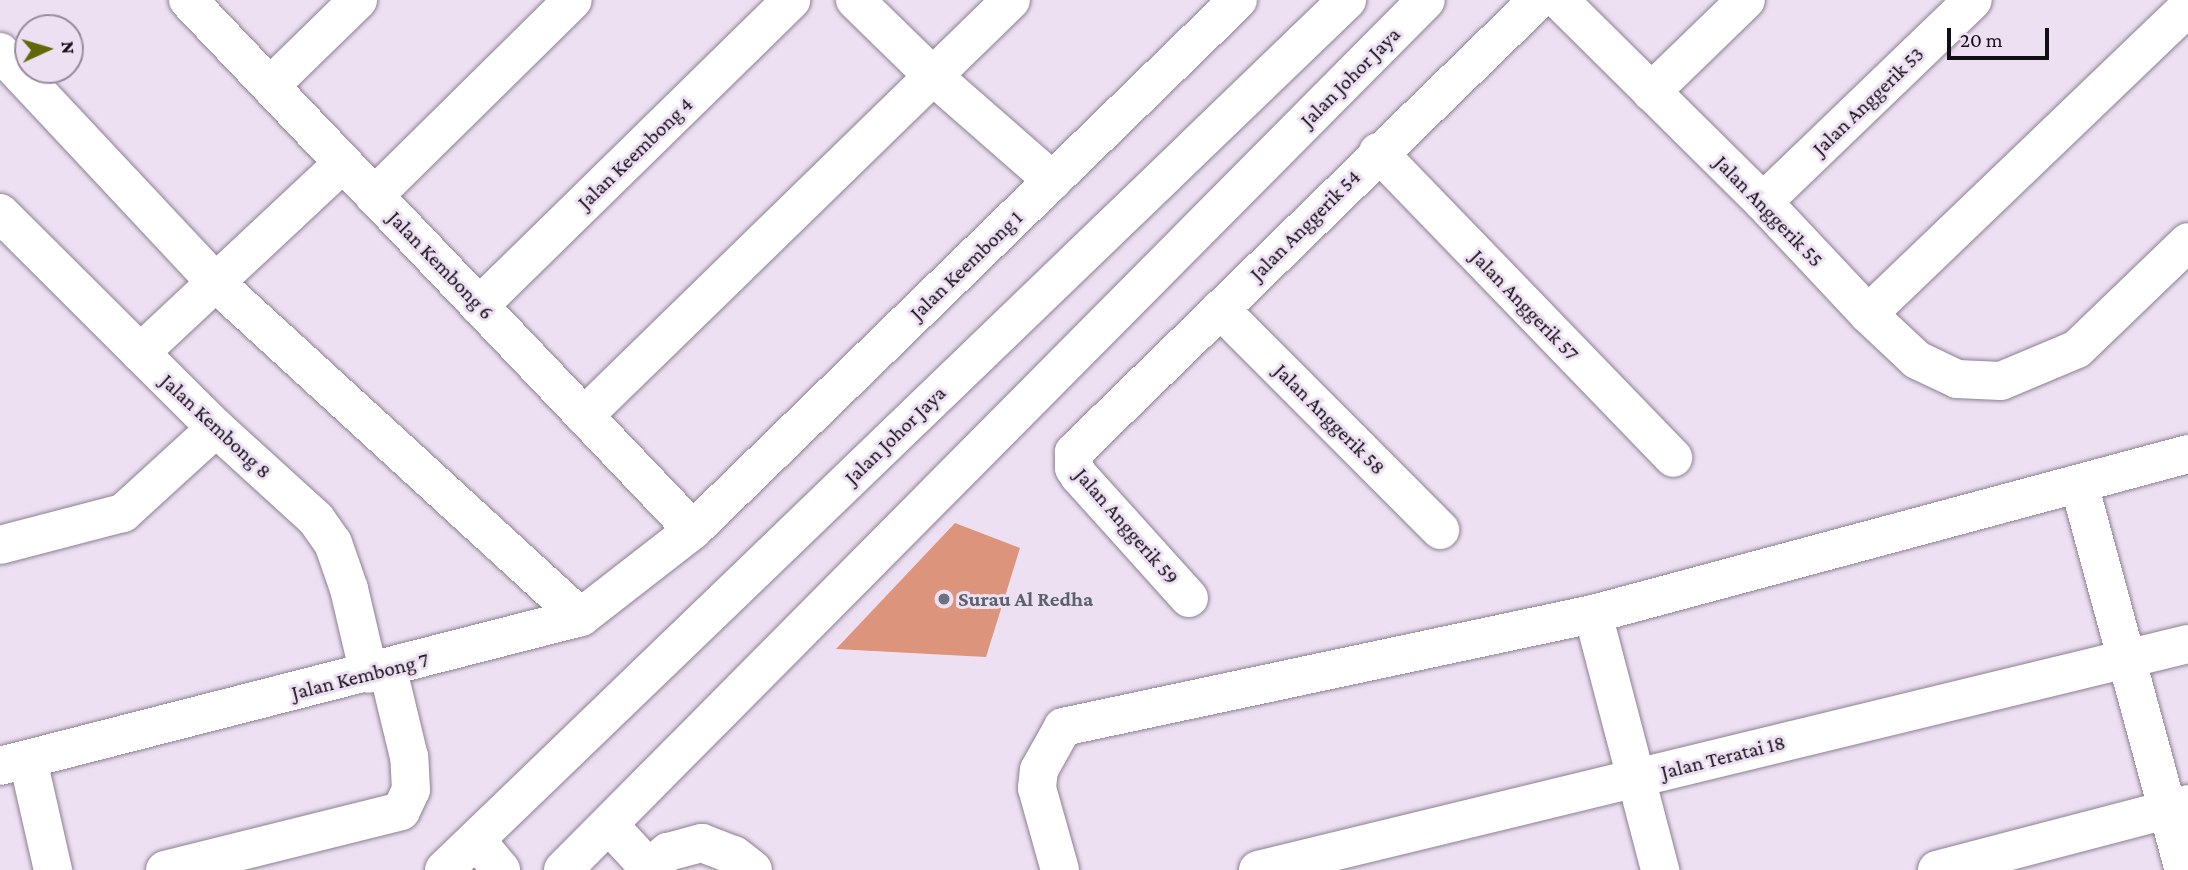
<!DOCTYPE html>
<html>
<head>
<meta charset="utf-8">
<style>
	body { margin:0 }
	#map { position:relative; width:2188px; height:870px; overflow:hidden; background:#eee0f3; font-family:"Crimson Pro",serif }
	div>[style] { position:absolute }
	.building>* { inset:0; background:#dd947c }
	.roads { filter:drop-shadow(0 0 2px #8d8091) drop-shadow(0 0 2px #8d8091) }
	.minor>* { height:38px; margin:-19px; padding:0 19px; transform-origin:19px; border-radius:19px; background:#fff }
	.major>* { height:38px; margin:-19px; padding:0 19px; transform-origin:19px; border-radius:19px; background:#fff }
	.dots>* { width:19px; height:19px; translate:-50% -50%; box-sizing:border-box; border:4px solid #eee0f3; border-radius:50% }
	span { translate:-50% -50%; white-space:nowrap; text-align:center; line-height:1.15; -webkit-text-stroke:6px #eee0f3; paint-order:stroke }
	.street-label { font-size:21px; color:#130e15 }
	.worship-label { font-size:21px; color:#5b616d; font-weight:700 }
	.left { translate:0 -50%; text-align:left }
	.north { position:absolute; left:14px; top:14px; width:70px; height:70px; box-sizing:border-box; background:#eee0f3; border:2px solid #968c9a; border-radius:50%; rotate:86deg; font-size:19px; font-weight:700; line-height:28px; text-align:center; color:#130e15 }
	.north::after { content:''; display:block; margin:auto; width:24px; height:32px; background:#616808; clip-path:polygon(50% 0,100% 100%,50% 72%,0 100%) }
	.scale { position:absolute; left:1947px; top:28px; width:102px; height:32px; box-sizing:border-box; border:4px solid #130e15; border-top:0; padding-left:9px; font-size:21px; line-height:24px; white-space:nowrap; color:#130e15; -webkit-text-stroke:5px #eee0f3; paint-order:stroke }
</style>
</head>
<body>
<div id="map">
	<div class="building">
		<i style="clip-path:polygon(955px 523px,1020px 548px,986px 657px,836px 649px)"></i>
	</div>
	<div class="roads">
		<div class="minor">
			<i style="left:188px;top:0;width:732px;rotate:46.38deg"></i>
			<i style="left:855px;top:0;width:109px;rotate:44.3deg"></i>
			<i style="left:933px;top:76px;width:159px;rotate:41.2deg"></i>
			<i style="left:1559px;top:0;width:287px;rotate:44.7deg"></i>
			<i style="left:1763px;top:202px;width:154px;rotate:46.8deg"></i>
			<i style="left:1868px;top:314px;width:67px;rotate:43.2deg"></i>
			<i style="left:1917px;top:360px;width:44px;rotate:25.4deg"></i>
			<i style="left:1957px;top:379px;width:44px;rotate:2.6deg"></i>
			<i style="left:2001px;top:381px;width:82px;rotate:-22.8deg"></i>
			<i style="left:2077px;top:349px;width:154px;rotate:-43.9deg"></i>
			<i style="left:0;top:52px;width:318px;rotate:46.9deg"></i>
			<i style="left:217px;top:284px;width:493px;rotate:42.5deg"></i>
			<i style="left:270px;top:86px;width:123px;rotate:-44.3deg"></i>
			<i style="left:1651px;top:92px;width:132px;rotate:-44.1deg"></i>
			<i style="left:1378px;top:152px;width:425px;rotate:46deg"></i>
			<i style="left:374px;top:196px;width:279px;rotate:-44.6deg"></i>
			<i style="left:1763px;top:202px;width:291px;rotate:-43.9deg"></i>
			<i style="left:0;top:213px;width:305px;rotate:44.9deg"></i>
			<i style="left:216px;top:428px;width:135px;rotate:42.3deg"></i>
			<i style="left:316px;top:519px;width:29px;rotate:55deg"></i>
			<i style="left:333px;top:543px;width:49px;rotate:70.8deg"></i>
			<i style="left:349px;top:589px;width:87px;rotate:76.8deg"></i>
			<i style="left:479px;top:306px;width:437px;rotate:-44.4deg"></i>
			<i style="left:1220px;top:309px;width:312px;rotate:45.1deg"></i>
			<i style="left:1868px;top:314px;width:443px;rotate:-43.8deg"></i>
			<i style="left:140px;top:353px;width:278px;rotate:-43.1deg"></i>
			<i style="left:584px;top:416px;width:596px;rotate:-44.25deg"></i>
			<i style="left:2079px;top:484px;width:400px;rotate:74.8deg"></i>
			<i style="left:0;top:545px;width:127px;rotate:-14.6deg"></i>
			<i style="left:123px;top:513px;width:126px;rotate:-42.4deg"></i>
			<i style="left:1189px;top:598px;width:164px;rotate:-132deg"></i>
			<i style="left:1079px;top:476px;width:9px;rotate:-122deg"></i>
			<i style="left:1074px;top:468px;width:16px;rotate:-90deg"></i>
			<i style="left:1074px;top:452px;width:648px;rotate:-44.25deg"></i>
			<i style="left:1593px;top:614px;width:265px;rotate:75.3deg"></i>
			<i style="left:28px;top:760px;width:113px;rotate:77.2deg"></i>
			<i style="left:0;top:766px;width:600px;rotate:-14.38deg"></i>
			<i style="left:581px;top:617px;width:142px;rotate:-37.8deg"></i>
			<i style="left:693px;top:530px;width:760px;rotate:-44.2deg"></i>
			<i style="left:609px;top:825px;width:59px;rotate:47.1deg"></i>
			<i style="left:476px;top:840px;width:39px;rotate:50deg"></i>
			<i style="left:165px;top:870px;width:243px;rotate:-14deg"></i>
			<i style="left:401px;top:811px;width:23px;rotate:-65deg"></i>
			<i style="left:411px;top:790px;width:33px;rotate:-93deg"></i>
			<i style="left:409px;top:757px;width:89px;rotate:-103.6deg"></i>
			<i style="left:647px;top:870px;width:28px;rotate:-41deg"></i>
			<i style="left:668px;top:852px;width:35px;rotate:-15deg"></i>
			<i style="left:702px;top:843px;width:34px;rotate:21deg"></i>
			<i style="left:734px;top:855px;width:24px;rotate:38deg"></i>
			<i style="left:1060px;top:870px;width:85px;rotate:-105.7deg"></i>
			<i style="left:1037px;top:788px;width:18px;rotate:-84deg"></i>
			<i style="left:1039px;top:770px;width:49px;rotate:-60.8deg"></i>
			<i style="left:1063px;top:727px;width:542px;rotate:-12.04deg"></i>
			<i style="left:1593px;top:614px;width:616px;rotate:-15.05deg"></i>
			<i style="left:1258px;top:870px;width:957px;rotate:-13.66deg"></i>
			<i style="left:1937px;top:870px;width:260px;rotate:-14.7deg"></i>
		</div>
		<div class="major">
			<i style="left:444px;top:870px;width:1254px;rotate:-43.93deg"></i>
			<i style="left:563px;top:870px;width:1225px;rotate:-45.23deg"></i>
		</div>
	</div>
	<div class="dots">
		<i style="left:944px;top:599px;background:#6b7280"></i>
	</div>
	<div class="street-label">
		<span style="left:1350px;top:77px;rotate:-45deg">Jalan Johor Jaya</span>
		<span style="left:1868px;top:101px;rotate:-44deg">Jalan Anggerik 53</span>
		<span style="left:635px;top:153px;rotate:-44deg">Jalan Keembong 4</span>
		<span style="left:1769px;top:211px;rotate:46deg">Jalan Anggerik 55</span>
		<span style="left:1305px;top:225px;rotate:-45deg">Jalan Anggerik 54</span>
		<span style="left:441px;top:265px;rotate:46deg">Jalan Kembong 6</span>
		<span style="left:966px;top:265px;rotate:-44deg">Jalan Keembong 1</span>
		<span style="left:1525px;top:305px;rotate:46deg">Jalan Anggerik 57</span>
		<span style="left:1330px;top:419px;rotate:45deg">Jalan Anggerik 58</span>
		<span style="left:216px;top:426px;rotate:43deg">Jalan Kembong 8</span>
		<span style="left:895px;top:435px;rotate:-44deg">Jalan Johor Jaya</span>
		<span style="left:1127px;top:526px;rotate:49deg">Jalan Anggerik 59</span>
		<span style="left:360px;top:676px;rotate:-14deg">Jalan Kembong 7</span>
		<span style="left:1723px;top:757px;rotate:-14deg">Jalan Teratai 18</span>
	</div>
	<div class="worship-label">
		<span class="left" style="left:958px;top:599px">Surau Al Redha</span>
	</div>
	<div class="north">N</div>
	<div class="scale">20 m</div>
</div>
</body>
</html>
